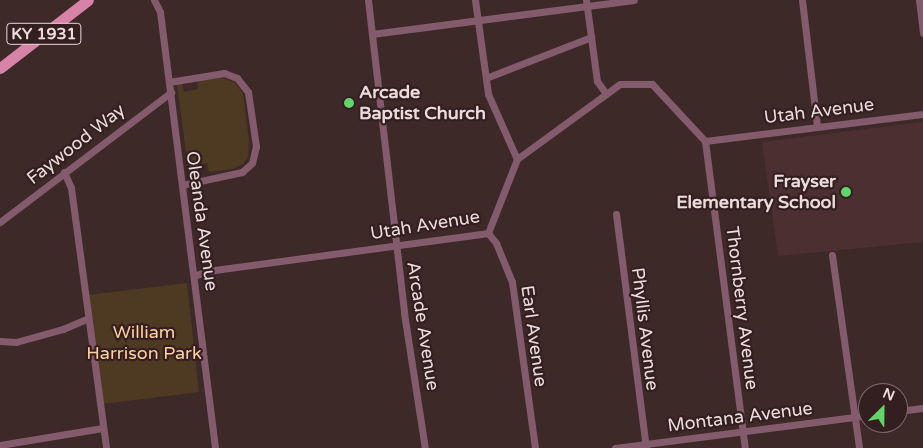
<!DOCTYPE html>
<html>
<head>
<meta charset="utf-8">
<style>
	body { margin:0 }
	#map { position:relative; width:923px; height:448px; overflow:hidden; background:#3e2929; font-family:"Varela Round",sans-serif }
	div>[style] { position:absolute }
	.built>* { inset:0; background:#4c3031 }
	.green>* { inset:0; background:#4e3923 }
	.street>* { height:7px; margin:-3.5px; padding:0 3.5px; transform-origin:3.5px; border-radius:3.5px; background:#845b6c }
	.primary>* { height:11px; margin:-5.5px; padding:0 5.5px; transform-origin:5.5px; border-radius:5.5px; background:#d783a8 }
	.dots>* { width:14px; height:14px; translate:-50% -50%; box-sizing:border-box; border:2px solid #341f20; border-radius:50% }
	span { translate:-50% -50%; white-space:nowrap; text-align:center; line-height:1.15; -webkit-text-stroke:4.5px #341f20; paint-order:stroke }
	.shield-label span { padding:1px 4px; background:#341f20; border:1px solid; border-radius:4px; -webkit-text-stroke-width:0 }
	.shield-label { font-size:16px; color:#eadcdc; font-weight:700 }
	.poi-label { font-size:18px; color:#eadcdc; font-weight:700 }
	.left { translate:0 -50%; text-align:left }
	.right { translate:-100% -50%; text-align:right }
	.street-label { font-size:18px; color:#eadcdc }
	.park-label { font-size:18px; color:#fed09f }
	.north { position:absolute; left:858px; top:383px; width:50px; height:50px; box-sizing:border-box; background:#341f20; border:1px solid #7d6b6b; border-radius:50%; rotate:23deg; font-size:14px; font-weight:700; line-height:20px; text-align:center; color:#eadcdc }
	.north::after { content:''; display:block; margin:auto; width:18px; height:22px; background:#63d469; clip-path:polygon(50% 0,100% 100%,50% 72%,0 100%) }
</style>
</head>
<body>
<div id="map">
	<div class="built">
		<i style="clip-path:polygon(923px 122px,923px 242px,778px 256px,762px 142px)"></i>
	</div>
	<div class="green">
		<i style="clip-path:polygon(219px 77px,234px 82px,243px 93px,249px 141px,248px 157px,243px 164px,233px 169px,209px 172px,207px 163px,193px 165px,194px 174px,189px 174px,177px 85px,182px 83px,184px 92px,198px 89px,197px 80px)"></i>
		<i style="clip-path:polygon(187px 283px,199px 392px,102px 404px,88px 295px)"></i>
	</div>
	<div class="street">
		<i style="left:154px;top:0;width:13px;rotate:63deg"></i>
		<i style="left:160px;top:12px;width:439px;rotate:82.8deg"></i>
		<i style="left:368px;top:0;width:315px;rotate:83.4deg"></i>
		<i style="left:404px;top:313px;width:137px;rotate:81.2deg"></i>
		<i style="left:475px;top:0;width:95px;rotate:82.1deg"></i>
		<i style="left:488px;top:94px;width:71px;rotate:66deg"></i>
		<i style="left:586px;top:0;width:82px;rotate:82.3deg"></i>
		<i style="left:597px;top:81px;width:16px;rotate:55deg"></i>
		<i style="left:802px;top:0;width:127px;rotate:83.2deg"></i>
		<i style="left:919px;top:0;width:33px;rotate:83deg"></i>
		<i style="left:372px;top:34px;width:264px;rotate:-7.4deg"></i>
		<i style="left:486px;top:78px;width:113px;rotate:-21.3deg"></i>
		<i style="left:169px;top:82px;width:56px;rotate:-9.3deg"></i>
		<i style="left:224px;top:73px;width:14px;rotate:21deg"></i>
		<i style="left:237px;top:78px;width:18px;rotate:52deg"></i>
		<i style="left:248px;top:92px;width:55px;rotate:81.6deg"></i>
		<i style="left:256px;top:146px;width:17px;rotate:103deg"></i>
		<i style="left:252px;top:163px;width:13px;rotate:138deg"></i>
		<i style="left:242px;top:172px;width:61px;rotate:167.8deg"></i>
		<i style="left:705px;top:141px;width:310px;rotate:82.6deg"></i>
		<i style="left:64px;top:172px;width:17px;rotate:66deg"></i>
		<i style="left:71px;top:188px;width:262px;rotate:82.3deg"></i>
		<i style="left:616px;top:214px;width:236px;rotate:82.7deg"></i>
		<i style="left:0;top:222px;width:215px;rotate:-37.2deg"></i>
		<i style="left:488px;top:233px;width:79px;rotate:-68.6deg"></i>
		<i style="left:517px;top:159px;width:127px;rotate:-36.1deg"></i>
		<i style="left:620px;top:84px;width:32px"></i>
		<i style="left:652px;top:84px;width:78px;rotate:47.1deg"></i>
		<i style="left:705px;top:141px;width:220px;rotate:-7.1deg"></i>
		<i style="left:488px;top:233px;width:13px;rotate:51deg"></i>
		<i style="left:496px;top:243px;width:42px;rotate:67.7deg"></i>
		<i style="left:512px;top:282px;width:168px;rotate:82.1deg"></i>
		<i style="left:832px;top:255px;width:195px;rotate:82deg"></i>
		<i style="left:194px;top:276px;width:14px;rotate:-21deg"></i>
		<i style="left:207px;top:271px;width:284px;rotate:-7.7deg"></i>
		<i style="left:0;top:341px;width:16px;rotate:4deg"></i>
		<i style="left:16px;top:342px;width:49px;rotate:-15.5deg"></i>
		<i style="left:63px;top:329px;width:26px;rotate:-23deg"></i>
		<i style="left:898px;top:411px;width:25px;rotate:-7deg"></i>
		<i style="left:0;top:445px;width:104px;rotate:-9.4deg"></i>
		<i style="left:615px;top:448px;width:255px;rotate:-7.4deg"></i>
	</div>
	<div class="primary">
		<i style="left:0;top:68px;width:111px;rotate:-37.7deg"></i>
	</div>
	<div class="dots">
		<i style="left:349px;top:103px;background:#63d469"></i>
		<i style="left:846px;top:192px;background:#63d469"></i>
	</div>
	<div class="shield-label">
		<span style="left:44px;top:34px">KY 1931</span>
	</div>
	<div class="poi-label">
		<span class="left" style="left:359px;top:103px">Arcade<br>Baptist Church</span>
		<span class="right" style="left:836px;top:192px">Frayser<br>Elementary School</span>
	</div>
	<div class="street-label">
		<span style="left:819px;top:111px;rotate:-7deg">Utah Avenue</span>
		<span style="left:76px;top:144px;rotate:-38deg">Faywood Way</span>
		<span style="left:202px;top:221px;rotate:82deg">Oleanda Avenue</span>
		<span style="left:425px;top:225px;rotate:-9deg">Utah Avenue</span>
		<span style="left:742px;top:308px;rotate:83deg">Thornberry Avenue</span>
		<span style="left:423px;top:326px;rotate:81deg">Arcade Avenue</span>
		<span style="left:645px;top:329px;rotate:83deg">Phyllis Avenue</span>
		<span style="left:534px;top:336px;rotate:82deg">Earl Avenue</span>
		<span style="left:740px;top:417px;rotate:-7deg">Montana Avenue</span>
	</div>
	<div class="park-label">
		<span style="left:144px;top:343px">William<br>Harrison Park</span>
	</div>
	<div class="north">N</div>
</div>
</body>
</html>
